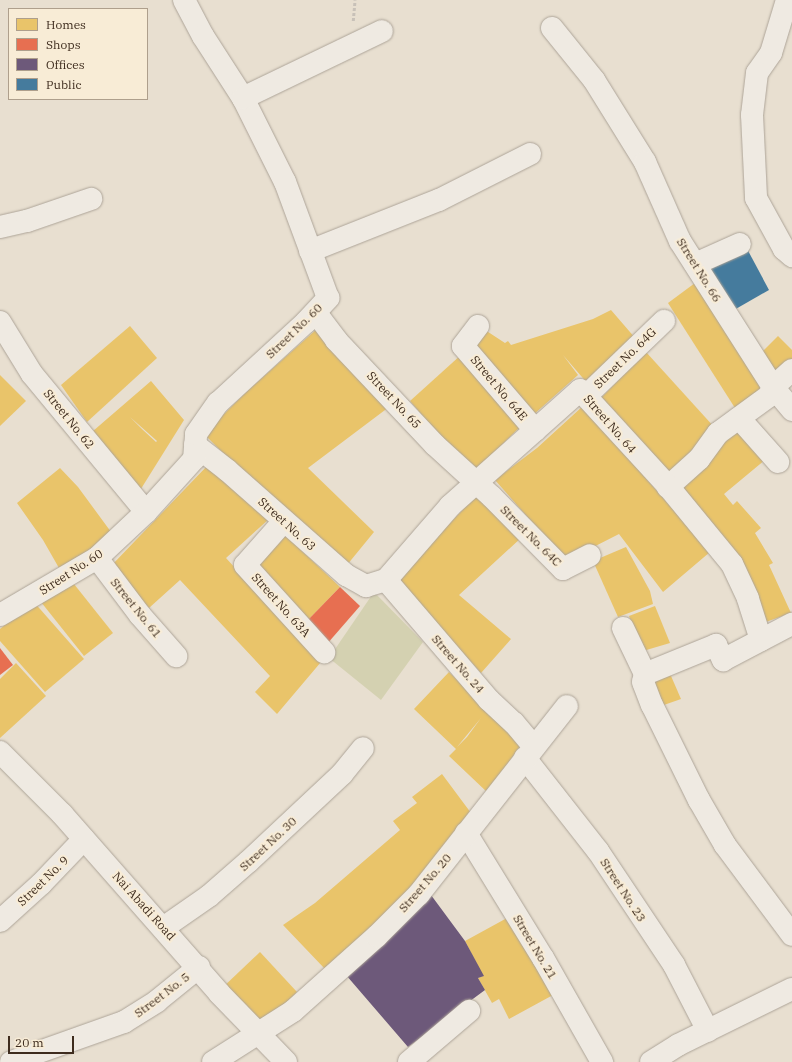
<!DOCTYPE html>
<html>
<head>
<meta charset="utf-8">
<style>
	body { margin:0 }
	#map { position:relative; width:792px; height:1062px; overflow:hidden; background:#e8dfd0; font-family:"IBM Plex Serif",serif }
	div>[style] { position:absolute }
	.cemetery>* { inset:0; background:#d4d1b1 }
	.homes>* { inset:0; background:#e9c46a }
	.shops>* { inset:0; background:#e76f51 }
	.offices>* { inset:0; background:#6d597a }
	.public>* { inset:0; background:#457b9d }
	.path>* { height:2.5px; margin-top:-1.25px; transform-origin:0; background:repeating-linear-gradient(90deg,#c8c1b8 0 3px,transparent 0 5px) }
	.roads { filter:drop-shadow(0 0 1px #ada498) drop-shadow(0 0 1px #ada498) }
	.street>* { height:22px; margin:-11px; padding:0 11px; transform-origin:11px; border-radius:11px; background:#efeae2 }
	.secondary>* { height:22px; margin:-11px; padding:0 11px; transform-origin:11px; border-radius:11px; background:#efeae2 }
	span { translate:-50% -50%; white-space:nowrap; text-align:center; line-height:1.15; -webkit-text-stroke:4px #f8ecd6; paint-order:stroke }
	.street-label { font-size:12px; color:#3e2c1e }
	.legend { position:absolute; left:8px; top:8px; width:140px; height:92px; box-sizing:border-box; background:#f8ecd6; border:1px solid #ae9f8c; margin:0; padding:5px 7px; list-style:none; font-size:12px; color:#3e2c1e }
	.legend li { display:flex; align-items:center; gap:8px; height:20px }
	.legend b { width:20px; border:1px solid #ae9f8c }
	.scale { position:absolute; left:8px; top:1036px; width:66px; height:18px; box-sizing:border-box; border:2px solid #3e2c1e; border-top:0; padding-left:5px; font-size:12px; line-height:14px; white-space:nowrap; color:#3e2c1e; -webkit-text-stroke:3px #f8ecd6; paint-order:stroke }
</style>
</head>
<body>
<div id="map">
	<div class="cemetery">
		<i style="clip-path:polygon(374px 592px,423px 642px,381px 700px,329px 658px)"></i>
	</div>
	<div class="homes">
		<i style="clip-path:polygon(695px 283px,768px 385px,735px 408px,668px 303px)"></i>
		<i style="clip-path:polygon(611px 310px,636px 339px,588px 384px,563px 355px,578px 375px,532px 416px,468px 347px,482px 328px,505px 343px,508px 341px,511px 345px,593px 319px)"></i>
		<i style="clip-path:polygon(130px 326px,157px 358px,87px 422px,61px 385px)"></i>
		<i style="clip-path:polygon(318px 328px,389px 407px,308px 468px,374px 532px,347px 565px,261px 491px,204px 434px,244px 394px)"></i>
		<i style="clip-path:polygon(778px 336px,792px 350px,792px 364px,779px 376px,757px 357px)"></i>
		<i style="clip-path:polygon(646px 352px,715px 428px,669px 477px,598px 401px)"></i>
		<i style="clip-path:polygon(462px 354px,523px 424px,472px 474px,410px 401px)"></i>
		<i style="clip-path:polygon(0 375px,26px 401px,0 426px)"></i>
		<i style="clip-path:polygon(evenodd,151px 381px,184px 420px,129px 508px,78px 444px,151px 381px,130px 417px,157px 441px,156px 442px,143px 430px,130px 417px)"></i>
		<i style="clip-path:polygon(583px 406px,710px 552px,663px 592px,619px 534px,566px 561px,495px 480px,537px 448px)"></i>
		<i style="clip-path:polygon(736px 428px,766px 459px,724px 494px,733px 505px,737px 501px,761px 528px,755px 533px,773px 563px,769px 565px,791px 613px,763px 623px,676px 490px)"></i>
		<i style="clip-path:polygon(208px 465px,269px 519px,226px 558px,321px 662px,277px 714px,255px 692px,270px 676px,180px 580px,149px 608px,111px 566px)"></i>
		<i style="clip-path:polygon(60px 468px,78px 487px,114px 536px,63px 575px,43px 540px,17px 503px)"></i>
		<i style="clip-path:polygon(477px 495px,522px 537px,459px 595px,511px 639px,481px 673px,396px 579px)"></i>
		<i style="clip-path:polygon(284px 534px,340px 587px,306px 622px,253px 565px)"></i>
		<i style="clip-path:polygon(626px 547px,650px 591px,653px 604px,618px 617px,593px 561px)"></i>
		<i style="clip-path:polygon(70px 579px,113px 633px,84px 656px,41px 602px)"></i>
		<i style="clip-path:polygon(33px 601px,84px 659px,45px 692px,0 641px,0 629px)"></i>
		<i style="clip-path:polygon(655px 606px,670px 643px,643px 651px,629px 616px)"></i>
		<i style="clip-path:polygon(16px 663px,46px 696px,0 738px,0 679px)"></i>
		<i style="clip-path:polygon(668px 669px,681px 699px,661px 706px,649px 676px)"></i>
		<i style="clip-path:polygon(evenodd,449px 672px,522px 743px,488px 793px,449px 756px,456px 749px,414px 709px,449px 672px,481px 718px,467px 737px,457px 747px,481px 718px)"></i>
		<i style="clip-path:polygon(442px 774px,471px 813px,410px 890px,354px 946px,325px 969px,283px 925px,315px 903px,400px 830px,393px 821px,417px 803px,412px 797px)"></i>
		<i style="clip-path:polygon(507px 918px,553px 995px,509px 1019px,499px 999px,492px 1003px,478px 978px,483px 976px,465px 941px)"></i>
		<i style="clip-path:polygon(260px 952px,297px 992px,259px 1032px,221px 989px)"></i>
	</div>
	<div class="shops">
		<i style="clip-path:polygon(340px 587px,360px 606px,327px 644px,306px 622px)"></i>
		<i style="clip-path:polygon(0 648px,13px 665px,0 675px)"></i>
	</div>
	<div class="offices">
		<i style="clip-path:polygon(431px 895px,465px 941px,484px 976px,478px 978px,485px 990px,408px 1047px,346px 975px)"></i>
	</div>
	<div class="public">
		<i style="clip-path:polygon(745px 245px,769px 290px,734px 310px,704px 262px)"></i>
	</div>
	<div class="path">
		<i style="left:353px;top:21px;width:21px;rotate:-85deg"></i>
	</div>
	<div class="roads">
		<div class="street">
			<i style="left:184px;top:0;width:41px;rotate:62.2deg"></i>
			<i style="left:203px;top:36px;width:74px;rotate:57.2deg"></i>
			<i style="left:787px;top:0;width:55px;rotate:106.8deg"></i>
			<i style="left:771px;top:53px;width:24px;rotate:125deg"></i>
			<i style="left:757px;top:73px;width:42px;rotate:96.8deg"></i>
			<i style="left:752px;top:115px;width:83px;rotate:87.2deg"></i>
			<i style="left:756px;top:198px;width:58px;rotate:61.2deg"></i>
			<i style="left:784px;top:249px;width:11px;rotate:41deg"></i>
			<i style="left:552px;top:28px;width:67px;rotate:51.1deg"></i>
			<i style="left:594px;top:80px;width:97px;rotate:58.1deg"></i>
			<i style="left:645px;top:162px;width:86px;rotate:66.1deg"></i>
			<i style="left:680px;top:241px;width:173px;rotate:57.5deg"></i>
			<i style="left:773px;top:387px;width:10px;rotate:114deg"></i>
			<i style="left:769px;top:396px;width:63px;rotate:144deg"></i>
			<i style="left:718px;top:433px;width:32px;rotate:126deg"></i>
			<i style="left:699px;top:459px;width:42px;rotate:137.9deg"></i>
			<i style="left:0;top:227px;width:28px;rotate:-13deg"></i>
			<i style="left:27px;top:221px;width:68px;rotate:-19deg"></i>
			<i style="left:310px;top:251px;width:139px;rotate:-21.6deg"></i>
			<i style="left:439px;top:200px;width:102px;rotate:-26.8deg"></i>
			<i style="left:695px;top:264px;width:49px;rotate:-24deg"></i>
			<i style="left:316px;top:313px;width:34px;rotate:53deg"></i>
			<i style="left:336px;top:340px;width:144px;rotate:46.7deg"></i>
			<i style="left:435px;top:445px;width:77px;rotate:42.4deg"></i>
			<i style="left:492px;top:497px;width:101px;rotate:45.4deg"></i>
			<i style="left:563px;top:569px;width:30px;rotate:-27deg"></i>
			<i style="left:0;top:322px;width:61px;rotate:58.4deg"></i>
			<i style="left:32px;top:374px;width:179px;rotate:50.4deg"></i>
			<i style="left:478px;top:326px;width:25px;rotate:127deg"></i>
			<i style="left:463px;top:346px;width:111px;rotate:49.4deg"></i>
			<i style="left:792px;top:370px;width:25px;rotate:138deg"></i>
			<i style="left:773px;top:387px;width:30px;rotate:50deg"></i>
			<i style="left:587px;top:395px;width:107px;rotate:-43.9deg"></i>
			<i style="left:739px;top:418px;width:59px;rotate:48.4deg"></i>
			<i style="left:195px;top:445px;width:41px;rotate:38deg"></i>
			<i style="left:227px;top:470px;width:159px;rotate:41.4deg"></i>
			<i style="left:346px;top:575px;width:23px;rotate:29deg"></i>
			<i style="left:366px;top:586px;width:21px;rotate:-17deg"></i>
			<i style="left:283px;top:522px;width:57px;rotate:131.5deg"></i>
			<i style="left:245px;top:565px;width:118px;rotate:47.8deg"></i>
			<i style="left:97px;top:558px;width:71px;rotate:53deg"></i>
			<i style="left:140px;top:615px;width:55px;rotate:48.7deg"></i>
			<i style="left:386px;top:580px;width:98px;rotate:-49.1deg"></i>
			<i style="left:450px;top:506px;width:174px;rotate:-41.7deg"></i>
			<i style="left:580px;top:390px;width:129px;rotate:47.5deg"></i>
			<i style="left:667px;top:485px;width:102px;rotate:50.6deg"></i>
			<i style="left:732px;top:564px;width:38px;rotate:65deg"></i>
			<i style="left:748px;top:599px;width:43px;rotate:72.4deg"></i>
			<i style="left:386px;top:580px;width:158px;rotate:49.4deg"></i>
			<i style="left:489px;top:700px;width:34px;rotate:43deg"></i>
			<i style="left:514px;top:723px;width:30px;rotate:50deg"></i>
			<i style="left:0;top:615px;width:113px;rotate:-30.4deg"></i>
			<i style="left:97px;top:558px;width:67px;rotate:-43.2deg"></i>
			<i style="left:146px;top:512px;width:72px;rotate:-47.8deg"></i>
			<i style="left:194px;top:459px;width:25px;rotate:-85deg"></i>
			<i style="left:196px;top:434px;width:38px;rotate:-55deg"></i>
			<i style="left:218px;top:403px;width:120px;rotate:-42.6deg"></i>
			<i style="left:306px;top:322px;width:33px;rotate:-47deg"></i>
			<i style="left:328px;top:298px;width:124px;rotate:-110.3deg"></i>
			<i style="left:285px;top:182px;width:94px;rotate:-116.6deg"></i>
			<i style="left:243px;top:98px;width:154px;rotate:-25.7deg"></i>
			<i style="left:623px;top:628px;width:51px;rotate:64.4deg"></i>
			<i style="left:645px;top:674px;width:8px;rotate:104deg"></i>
			<i style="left:643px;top:682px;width:25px;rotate:69deg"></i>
			<i style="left:652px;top:705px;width:106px;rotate:63.7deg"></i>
			<i style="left:699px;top:800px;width:52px;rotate:60deg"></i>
			<i style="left:725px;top:845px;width:112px;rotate:53.3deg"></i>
			<i style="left:645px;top:674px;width:77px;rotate:-22.2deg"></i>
			<i style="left:716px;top:645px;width:17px;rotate:65deg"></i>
			<i style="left:723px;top:660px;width:78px;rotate:-27.6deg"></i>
			<i style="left:0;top:752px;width:88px;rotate:45deg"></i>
			<i style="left:62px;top:814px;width:238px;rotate:48.7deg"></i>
			<i style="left:219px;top:993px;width:96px;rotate:45.8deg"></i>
			<i style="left:525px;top:758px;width:118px;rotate:51.9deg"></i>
			<i style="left:598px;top:851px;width:137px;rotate:56.3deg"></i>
			<i style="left:674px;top:965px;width:74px;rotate:62.7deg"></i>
			<i style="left:466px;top:833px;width:147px;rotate:58.4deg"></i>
			<i style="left:543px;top:958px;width:120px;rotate:60.4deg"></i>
			<i style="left:0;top:921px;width:55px;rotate:-42.1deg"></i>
			<i style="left:41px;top:884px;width:62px;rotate:-46.3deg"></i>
			<i style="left:163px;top:928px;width:56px;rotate:-34.8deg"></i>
			<i style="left:209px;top:896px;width:52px;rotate:-41.1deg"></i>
			<i style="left:248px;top:862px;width:129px;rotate:-43.1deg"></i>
			<i style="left:342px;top:774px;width:33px;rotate:-51deg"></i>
			<i style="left:11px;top:1062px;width:120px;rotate:-19.5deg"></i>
			<i style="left:124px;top:1022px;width:39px;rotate:-32deg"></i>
			<i style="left:157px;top:1001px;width:54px;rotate:-39deg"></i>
			<i style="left:213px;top:1062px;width:95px;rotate:-32.5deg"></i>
			<i style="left:293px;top:1011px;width:113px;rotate:-41.8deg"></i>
			<i style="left:377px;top:936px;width:59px;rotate:-45deg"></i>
			<i style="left:419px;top:894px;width:239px;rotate:-51.8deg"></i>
			<i style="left:409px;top:1062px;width:79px;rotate:-40.4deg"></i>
		</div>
		<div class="secondary">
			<i style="left:651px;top:1062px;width:32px;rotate:-32deg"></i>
			<i style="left:678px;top:1045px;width:127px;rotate:-26.2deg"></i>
		</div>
	</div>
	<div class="street-label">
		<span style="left:699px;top:270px;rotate:58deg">Street No. 66</span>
		<span style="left:294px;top:331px;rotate:-44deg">Street No. 60</span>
		<span style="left:625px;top:358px;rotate:-44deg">Street No. 64G</span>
		<span style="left:499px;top:388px;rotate:50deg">Street No. 64E</span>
		<span style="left:394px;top:400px;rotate:47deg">Street No. 65</span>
		<span style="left:69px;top:419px;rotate:51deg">Street No. 62</span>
		<span style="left:610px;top:424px;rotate:49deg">Street No. 64</span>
		<span style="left:287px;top:524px;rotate:42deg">Street No. 63</span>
		<span style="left:531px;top:536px;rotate:45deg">Street No. 64C</span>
		<span style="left:71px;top:572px;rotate:-33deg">Street No. 60</span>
		<span style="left:281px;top:605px;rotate:48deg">Street No. 63A</span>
		<span style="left:136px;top:608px;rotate:51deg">Street No. 61</span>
		<span style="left:458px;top:664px;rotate:49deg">Street No. 24</span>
		<span style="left:268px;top:844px;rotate:-43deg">Street No. 30</span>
		<span style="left:43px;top:881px;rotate:-44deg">Street No. 9</span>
		<span style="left:425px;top:883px;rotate:-49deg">Street No. 20</span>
		<span style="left:623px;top:890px;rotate:57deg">Street No. 23</span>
		<span style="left:144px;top:906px;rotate:48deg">Nai Abadi Road</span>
		<span style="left:535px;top:947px;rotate:59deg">Street No. 21</span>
		<span style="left:162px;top:995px;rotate:-37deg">Street No. 5</span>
	</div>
	<ul class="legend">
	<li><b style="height:11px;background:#e9c46a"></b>Homes</li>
	<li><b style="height:11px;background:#e76f51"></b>Shops</li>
	<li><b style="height:11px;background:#6d597a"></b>Offices</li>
	<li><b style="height:11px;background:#457b9d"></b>Public</li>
	</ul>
	<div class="scale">20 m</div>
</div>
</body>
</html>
